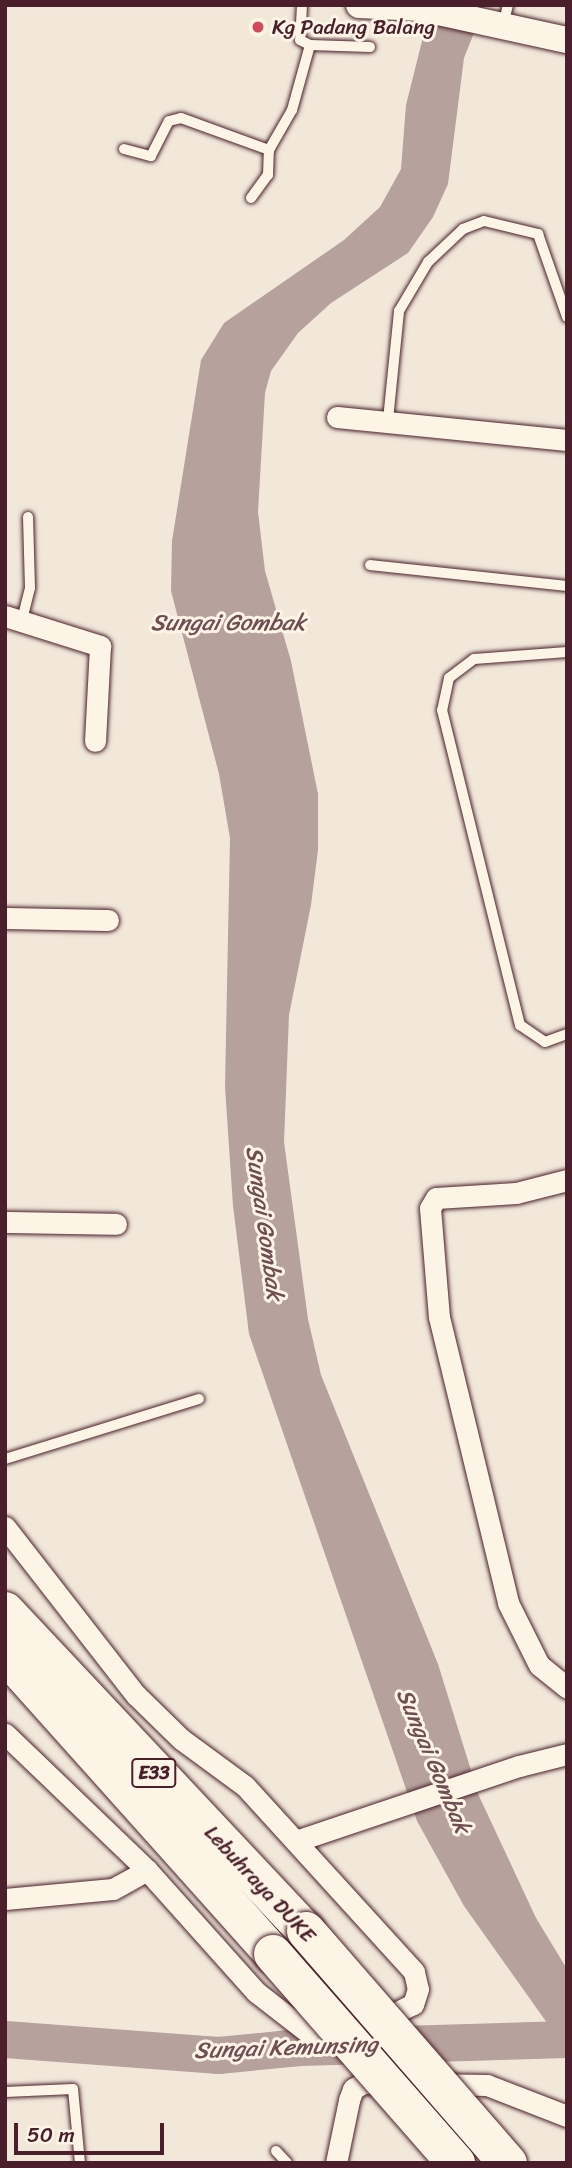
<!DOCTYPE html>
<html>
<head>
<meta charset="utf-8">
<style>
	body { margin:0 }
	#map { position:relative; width:572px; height:2168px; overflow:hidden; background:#f1e8da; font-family:Sriracha,sans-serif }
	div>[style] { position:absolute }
	.water>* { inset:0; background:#b6a19c }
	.river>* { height:37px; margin:-18.5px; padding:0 18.5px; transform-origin:18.5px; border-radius:18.5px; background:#b6a19c }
	.roads { filter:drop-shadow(0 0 2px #4a1f2b) drop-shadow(0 0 2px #4a1f2b) }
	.service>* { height:10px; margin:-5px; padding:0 5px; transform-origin:5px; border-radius:5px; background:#fcf5e5 }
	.minor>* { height:21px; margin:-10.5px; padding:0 10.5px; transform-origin:10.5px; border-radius:10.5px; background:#fcf5e5 }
	.tertiary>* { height:26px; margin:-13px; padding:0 13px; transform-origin:13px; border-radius:13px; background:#fcf5e5 }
	.motorway>* { height:38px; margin:-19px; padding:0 19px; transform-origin:19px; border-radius:19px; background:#fcf5e5 }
	.bridges { filter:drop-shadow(0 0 2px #4a1f2b) drop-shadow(0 0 2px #4a1f2b) }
	.motorway-bridge>* { height:38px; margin:-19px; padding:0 19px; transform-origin:19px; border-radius:19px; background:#fcf5e5 }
	.dots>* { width:19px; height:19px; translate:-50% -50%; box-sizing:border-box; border:4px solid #fcf5e5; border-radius:50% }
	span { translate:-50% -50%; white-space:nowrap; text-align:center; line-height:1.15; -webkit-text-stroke:6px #fcf5e5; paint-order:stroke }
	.shield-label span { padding:2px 5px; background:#fcf5e5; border:2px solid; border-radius:5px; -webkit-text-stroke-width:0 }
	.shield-label { font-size:19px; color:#4a1f2b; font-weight:700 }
	.poi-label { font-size:21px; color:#4a1f2b }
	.left { translate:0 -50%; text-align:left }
	.street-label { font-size:21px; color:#4a1f2b }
	.water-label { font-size:23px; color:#704c53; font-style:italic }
	.frame { position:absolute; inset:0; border:7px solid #4a1f2b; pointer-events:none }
	.scale { position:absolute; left:14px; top:2123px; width:150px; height:32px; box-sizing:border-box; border:4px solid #4a1f2b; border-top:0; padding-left:9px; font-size:21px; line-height:24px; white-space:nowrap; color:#4a1f2b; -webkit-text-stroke:5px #fcf5e5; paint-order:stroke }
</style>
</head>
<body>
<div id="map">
	<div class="water">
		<i style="clip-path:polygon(431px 5px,485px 5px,464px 58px,448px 184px,433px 217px,408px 253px,331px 303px,298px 333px,271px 371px,265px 393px,258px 512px,265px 571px,291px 661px,318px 794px,318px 850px,311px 905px,289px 1015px,284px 1142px,308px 1319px,321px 1375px,438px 1664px,479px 1796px,536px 1918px,567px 1969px,567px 2051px,464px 1906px,417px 1821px,249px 1334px,233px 1206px,225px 1087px,230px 838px,219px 774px,171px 591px,172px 541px,201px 360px,224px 323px,344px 240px,380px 207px,401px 169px,406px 105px)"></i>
	</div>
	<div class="river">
		<i style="left:5px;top:2039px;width:214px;rotate:4.3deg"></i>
		<i style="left:218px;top:2055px;width:82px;rotate:-5.6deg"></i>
		<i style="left:300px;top:2047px;width:267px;rotate:-1.7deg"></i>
	</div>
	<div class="roads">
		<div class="service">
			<i style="left:302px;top:5px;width:35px;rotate:93deg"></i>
			<i style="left:300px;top:40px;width:11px;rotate:27deg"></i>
			<i style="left:310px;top:45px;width:60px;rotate:1.9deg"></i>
			<i style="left:503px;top:25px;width:21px;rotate:-76deg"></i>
			<i style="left:124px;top:149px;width:28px;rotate:15deg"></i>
			<i style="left:151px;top:156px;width:39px;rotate:-63deg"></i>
			<i style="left:169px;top:121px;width:12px;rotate:-14deg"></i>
			<i style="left:181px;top:118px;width:94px;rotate:20deg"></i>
			<i style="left:251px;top:198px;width:29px;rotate:-54deg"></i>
			<i style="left:268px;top:175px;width:25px;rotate:-88deg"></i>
			<i style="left:269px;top:150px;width:46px;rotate:-60.1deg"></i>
			<i style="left:292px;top:110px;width:67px;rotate:-74.5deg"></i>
			<i style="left:388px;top:420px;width:110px;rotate:-84.2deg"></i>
			<i style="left:399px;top:311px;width:57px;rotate:-59.4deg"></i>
			<i style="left:428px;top:262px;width:48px;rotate:-43.3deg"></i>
			<i style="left:463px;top:229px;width:22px;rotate:-21deg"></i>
			<i style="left:484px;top:221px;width:56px;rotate:13.5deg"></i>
			<i style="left:538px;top:234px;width:88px;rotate:70.7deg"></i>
			<i style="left:370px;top:565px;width:198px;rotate:6.1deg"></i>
			<i style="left:21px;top:624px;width:37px;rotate:-76deg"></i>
			<i style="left:30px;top:588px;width:71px;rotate:-91.6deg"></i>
			<i style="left:567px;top:652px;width:93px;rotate:175.7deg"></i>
			<i style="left:474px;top:659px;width:31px;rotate:143deg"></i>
			<i style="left:449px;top:678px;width:33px;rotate:102deg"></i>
			<i style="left:442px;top:710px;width:325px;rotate:76.1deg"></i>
			<i style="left:520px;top:1025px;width:30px;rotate:34deg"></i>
			<i style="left:545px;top:1042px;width:23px;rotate:-20deg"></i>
			<i style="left:5px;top:1459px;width:203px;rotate:-17.2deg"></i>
			<i style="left:5px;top:2092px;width:68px;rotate:-2.5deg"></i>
			<i style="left:73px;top:2089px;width:74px;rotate:84.6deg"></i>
			<i style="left:276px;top:2151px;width:16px;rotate:47deg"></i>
		</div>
		<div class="minor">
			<i style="left:337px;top:417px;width:231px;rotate:5.7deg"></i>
			<i style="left:5px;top:616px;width:100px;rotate:17.5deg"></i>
			<i style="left:100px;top:646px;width:95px;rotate:93deg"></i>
			<i style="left:5px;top:918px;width:103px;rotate:1.1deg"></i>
			<i style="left:567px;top:1180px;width:53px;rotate:165.7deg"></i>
			<i style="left:516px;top:1193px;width:80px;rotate:176.4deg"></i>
			<i style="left:436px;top:1198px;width:12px;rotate:121deg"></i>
			<i style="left:430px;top:1208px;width:109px;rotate:85.3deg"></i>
			<i style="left:439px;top:1317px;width:294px;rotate:76.4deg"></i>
			<i style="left:508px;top:1603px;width:69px;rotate:63.4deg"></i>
			<i style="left:539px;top:1665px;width:36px;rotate:39deg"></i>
			<i style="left:5px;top:1222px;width:111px;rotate:1deg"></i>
			<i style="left:5px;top:1527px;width:213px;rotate:52.1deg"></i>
			<i style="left:136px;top:1695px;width:63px;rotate:44.4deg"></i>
			<i style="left:181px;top:1739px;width:79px;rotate:36.3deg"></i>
			<i style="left:245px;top:1786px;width:251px;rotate:47.7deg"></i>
			<i style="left:414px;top:1972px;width:17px;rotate:77deg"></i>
			<i style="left:418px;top:1989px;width:16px;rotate:108deg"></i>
			<i style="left:413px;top:2004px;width:66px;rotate:153deg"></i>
			<i style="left:354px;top:2034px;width:25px;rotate:169deg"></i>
			<i style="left:329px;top:2039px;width:15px;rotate:-172deg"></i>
			<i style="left:314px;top:2037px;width:73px;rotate:-142.2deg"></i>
			<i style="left:256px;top:1992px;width:164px;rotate:-131.8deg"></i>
			<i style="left:147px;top:1870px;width:197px;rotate:-136.2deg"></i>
			<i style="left:296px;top:1841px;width:235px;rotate:-18.6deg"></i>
			<i style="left:519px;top:1766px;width:49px;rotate:-14deg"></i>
			<i style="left:5px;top:1899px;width:108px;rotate:-5.3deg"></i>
			<i style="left:113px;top:1889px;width:39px;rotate:-29deg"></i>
			<i style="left:336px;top:2163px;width:64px;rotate:-78.3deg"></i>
			<i style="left:349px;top:2100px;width:12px;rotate:-70deg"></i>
			<i style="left:353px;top:2089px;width:12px;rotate:-31deg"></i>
			<i style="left:363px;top:2083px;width:124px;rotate:0.9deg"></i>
			<i style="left:487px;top:2085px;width:86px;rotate:21.2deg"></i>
		</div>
		<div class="tertiary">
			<i style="left:359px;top:5px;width:61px;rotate:2.8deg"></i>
			<i style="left:420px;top:8px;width:150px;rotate:12.3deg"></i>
		</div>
		<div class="motorway">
			<i style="left:5px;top:1611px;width:439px;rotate:46.8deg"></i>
			<i style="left:5px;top:1654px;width:402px;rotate:48.2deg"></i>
		</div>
	</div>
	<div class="bridges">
		<div class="motorway-bridge">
			<i style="left:306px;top:1931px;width:308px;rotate:49deg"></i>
			<i style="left:273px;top:1954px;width:278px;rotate:48.8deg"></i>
		</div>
	</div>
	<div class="dots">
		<i style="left:258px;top:27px;background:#d1495b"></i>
	</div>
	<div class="shield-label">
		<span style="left:154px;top:1773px">E33</span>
	</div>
	<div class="poi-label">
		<span class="left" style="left:272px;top:27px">Kg Padang Balang</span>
	</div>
	<div class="street-label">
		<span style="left:260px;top:1884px;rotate:47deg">Lebuhraya DUKE</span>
	</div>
	<div class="water-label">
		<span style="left:228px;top:623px">Sungai Gombak</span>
		<span style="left:264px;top:1223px;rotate:82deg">Sungai Gombak</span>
		<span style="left:433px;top:1761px;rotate:67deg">Sungai Gombak</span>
		<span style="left:286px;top:2048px;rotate:-2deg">Sungai Kemunsing</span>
	</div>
	<div class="frame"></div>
	<div class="scale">50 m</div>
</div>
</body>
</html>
